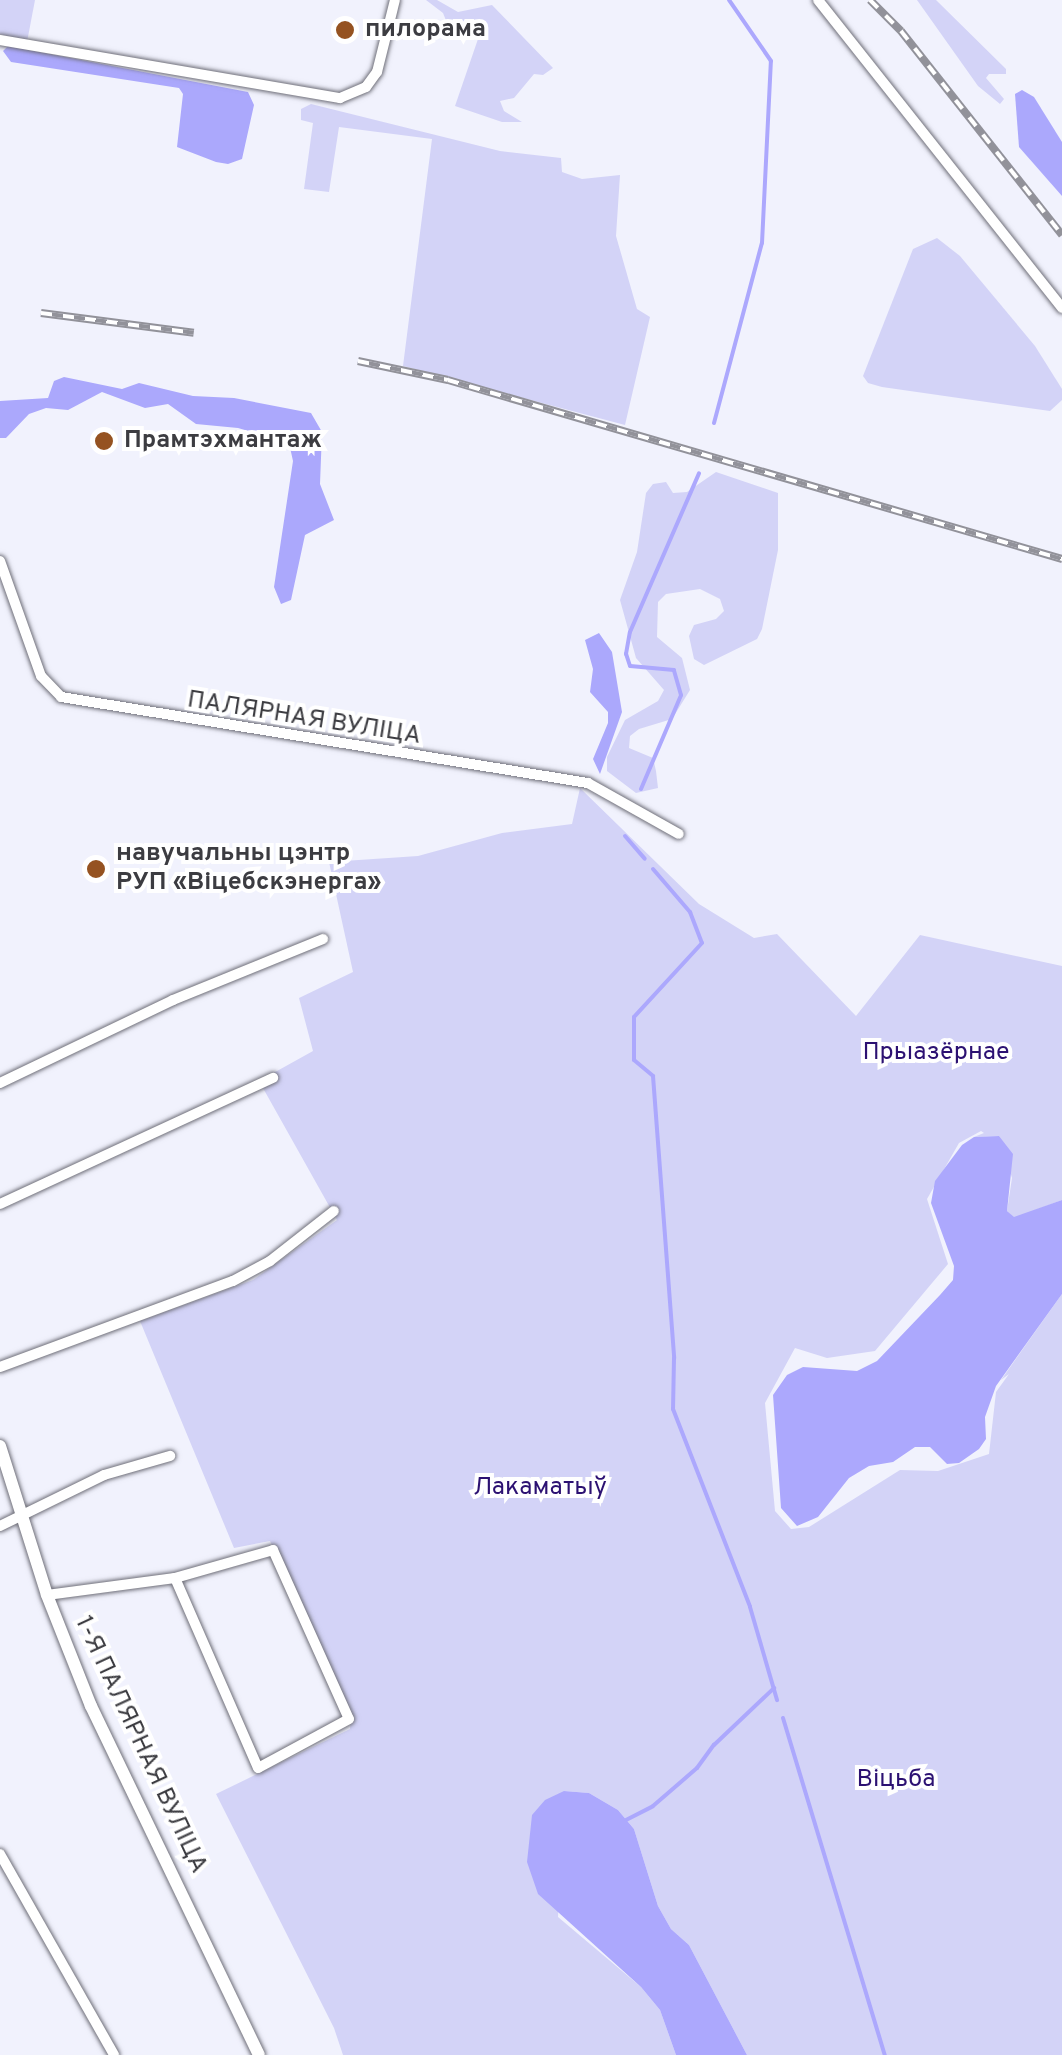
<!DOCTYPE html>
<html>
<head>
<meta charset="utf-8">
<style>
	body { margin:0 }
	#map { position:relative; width:1062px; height:2055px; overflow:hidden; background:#f1f2fd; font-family:Overpass,sans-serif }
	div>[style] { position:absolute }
	.green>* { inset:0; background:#d3d3f7 }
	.forest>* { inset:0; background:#aba8fc }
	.water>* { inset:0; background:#aca8fd }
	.stream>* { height:4px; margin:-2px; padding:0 2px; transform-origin:2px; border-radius:2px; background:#aca8fd }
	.roads { filter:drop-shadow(0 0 2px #6f6f79) drop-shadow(0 0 2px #6f6f79) }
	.minor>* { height:10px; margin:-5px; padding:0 5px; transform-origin:5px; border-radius:5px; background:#fff }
	.tertiary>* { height:12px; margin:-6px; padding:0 6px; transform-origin:6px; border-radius:6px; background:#fff }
	.rail>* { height:8px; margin-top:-4px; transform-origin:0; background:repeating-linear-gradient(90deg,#fff 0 11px,#92929a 0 22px); box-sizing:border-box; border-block:2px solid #92929a }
	.dots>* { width:28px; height:28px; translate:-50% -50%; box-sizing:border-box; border:5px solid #fff; border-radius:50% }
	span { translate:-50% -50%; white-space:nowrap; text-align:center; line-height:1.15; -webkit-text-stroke:8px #fff; paint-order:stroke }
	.poi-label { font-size:25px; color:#3c3c41; font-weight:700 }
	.left { translate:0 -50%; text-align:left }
	.street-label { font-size:25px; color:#3c3c41 }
	.park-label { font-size:25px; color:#2c1172 }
</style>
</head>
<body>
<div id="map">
	<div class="green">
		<i style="clip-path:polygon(0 0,35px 0,27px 42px,0 34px)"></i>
		<i style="clip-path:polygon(426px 0,437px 0,458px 12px,492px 5px,553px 68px,543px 75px,534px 74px,514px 98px,500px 101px,504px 111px,522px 122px,502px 122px,455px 106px,478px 39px,466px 28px,447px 23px,443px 13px)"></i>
		<i style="clip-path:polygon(917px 0,936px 0,1006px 69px,1006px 74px,989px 74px,986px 78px,1004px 99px,1000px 104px,978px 86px)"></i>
		<i style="clip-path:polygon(311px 104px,500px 151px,561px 158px,562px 172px,582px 179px,620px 175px,616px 236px,637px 309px,650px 317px,625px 425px,403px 366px,432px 139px,339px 127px,329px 192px,304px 189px,313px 123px,301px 120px,301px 109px)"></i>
		<i style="clip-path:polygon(937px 238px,960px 256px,1035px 346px,1062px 389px,1062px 400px,1050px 411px,882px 387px,868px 383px,863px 376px,913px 249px)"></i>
		<i style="clip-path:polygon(716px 472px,778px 493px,778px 550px,762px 629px,757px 639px,704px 665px,694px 659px,689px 636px,694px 625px,716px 619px,724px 611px,720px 599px,700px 589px,666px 594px,658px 602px,657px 637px,682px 658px,690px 690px,672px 719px,639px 729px,630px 736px,629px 748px,653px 758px,656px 771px,658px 788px,636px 793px,607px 771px,607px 757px,625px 720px,658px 701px,664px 690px,636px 658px,620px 600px,637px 552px,646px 493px,653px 484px,666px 482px,673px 493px,687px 492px)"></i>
		<i style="clip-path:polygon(580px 788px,699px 904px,754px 938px,777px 934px,856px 1016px,920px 935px,1062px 966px,1062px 1200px,1014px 1218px,1007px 1211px,1012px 1178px,999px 1136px,974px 1137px,984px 1133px,981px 1131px,959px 1143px,927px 1199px,948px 1264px,875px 1351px,827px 1358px,795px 1348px,765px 1403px,775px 1511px,791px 1529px,809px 1527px,900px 1470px,938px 1471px,989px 1454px,996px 1392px,1009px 1374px,1001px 1380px,1062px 1294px,1062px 2055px,747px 2055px,689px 1945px,671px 1929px,658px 1906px,634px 1829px,618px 1810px,589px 1793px,564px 1791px,558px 1917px,641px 1987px,660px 2010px,676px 2055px,343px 2055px,334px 2028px,216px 1794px,350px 1729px,351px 1712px,270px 1541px,234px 1548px,140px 1321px,253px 1280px,337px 1220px,259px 1081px,313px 1051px,299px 998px,353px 972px,329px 862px,418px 856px,502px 833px,572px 824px)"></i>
	</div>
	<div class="forest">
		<i style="clip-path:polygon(8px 46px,248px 92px,254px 105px,242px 159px,228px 164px,216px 162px,177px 147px,183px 94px,179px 88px,11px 62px,3px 51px)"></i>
		<i style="clip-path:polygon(1022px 90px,1034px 97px,1062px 142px,1062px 196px,1019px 147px,1015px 94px)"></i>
		<i style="clip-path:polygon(64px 377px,122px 389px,139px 383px,193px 396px,234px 398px,311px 413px,322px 432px,320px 484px,334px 520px,305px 535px,291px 600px,281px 604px,274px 587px,293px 461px,289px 443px,238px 428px,196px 424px,168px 404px,145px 408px,102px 392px,68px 410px,46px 408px,29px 414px,6px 438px,0 438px,0 401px,48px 398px,54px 381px)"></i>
		<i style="clip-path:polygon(599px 633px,612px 652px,622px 712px,600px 774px,593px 759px,608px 723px,608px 712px,590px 692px,593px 669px,585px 640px)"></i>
	</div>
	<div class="water">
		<i style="clip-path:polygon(999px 1136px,1013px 1154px,1007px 1211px,1014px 1217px,1062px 1200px,1062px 1294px,996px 1386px,985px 1417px,986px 1439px,979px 1449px,959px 1463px,947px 1464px,930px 1447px,915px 1447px,893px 1462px,869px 1466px,849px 1478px,818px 1517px,797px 1526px,781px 1508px,773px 1395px,787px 1375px,803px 1367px,857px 1371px,877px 1361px,940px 1295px,953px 1280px,954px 1266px,931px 1203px,935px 1181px,962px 1145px,974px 1137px)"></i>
		<i style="clip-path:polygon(564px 1791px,589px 1793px,618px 1810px,634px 1829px,658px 1906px,671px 1929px,689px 1945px,747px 2055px,676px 2055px,660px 2010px,641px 1987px,538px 1894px,527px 1862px,532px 1815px,545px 1800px)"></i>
	</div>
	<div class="stream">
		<i style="left:714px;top:423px;width:186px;rotate:-75.1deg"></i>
		<i style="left:762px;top:243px;width:182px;rotate:-87.2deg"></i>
		<i style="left:771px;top:61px;width:74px;rotate:-124.5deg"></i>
		<i style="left:641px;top:789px;width:102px;rotate:-66.9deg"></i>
		<i style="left:681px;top:695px;width:26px;rotate:-106deg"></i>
		<i style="left:674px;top:670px;width:44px;rotate:-174.8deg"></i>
		<i style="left:630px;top:666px;width:13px;rotate:-108deg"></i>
		<i style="left:626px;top:654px;width:22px;rotate:-80deg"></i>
		<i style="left:630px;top:632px;width:173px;rotate:-66.5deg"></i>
		<i style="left:625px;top:836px;width:30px;rotate:49deg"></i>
		<i style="left:653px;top:869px;width:57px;rotate:49.3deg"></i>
		<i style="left:690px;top:912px;width:33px;rotate:69deg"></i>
		<i style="left:702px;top:943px;width:100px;rotate:132.6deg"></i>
		<i style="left:634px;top:1017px;width:43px;rotate:90deg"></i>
		<i style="left:634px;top:1060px;width:25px;rotate:40deg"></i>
		<i style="left:653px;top:1076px;width:283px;rotate:85.7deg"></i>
		<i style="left:674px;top:1358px;width:51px;rotate:91.1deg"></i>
		<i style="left:673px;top:1409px;width:212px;rotate:68.7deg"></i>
		<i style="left:750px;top:1607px;width:97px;rotate:73.8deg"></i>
		<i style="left:783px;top:1718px;width:352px;rotate:73.2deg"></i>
		<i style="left:626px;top:1820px;width:30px;rotate:-27deg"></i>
		<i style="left:653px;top:1806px;width:58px;rotate:-40.8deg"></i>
		<i style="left:697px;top:1768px;width:29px;rotate:-54deg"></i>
		<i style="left:714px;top:1745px;width:83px;rotate:-43.5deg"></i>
	</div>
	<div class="roads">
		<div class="minor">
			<i style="left:818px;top:0;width:393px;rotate:51.6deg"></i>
			<i style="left:0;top:40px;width:345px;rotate:9.7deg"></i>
			<i style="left:340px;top:98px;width:28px;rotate:-23deg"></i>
			<i style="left:366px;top:87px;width:19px;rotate:-54deg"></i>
			<i style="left:377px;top:72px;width:74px;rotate:-76deg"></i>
			<i style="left:0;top:561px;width:122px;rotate:70.4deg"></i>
			<i style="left:41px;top:676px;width:29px;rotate:46deg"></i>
			<i style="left:61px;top:697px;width:534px;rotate:9.27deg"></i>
			<i style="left:588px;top:783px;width:104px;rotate:29.3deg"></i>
			<i style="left:0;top:1083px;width:192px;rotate:-25.6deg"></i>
			<i style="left:173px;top:1000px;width:162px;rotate:-22.1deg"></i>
			<i style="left:0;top:1204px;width:301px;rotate:-24.8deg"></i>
			<i style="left:0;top:1367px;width:248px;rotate:-20.3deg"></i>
			<i style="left:233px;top:1281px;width:42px;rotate:-28.4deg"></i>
			<i style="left:270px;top:1261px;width:81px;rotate:-38deg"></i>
			<i style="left:0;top:1526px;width:116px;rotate:-26.1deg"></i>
			<i style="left:104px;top:1475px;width:69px;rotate:-16.1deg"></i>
			<i style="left:47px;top:1595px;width:129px;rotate:-7.6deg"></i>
			<i style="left:175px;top:1578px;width:102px;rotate:-15.9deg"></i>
			<i style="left:273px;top:1550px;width:185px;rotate:65.8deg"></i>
			<i style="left:349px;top:1719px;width:103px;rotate:151.7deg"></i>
			<i style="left:258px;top:1768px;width:207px;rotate:-113.6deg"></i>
			<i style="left:0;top:1854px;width:231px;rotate:60.4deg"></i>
		</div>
		<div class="tertiary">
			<i style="left:0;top:1446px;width:156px;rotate:72.5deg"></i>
			<i style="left:47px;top:1595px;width:119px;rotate:68.4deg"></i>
			<i style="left:91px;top:1706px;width:387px;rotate:64.3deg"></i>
		</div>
	</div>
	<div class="rail">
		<i style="left:870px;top:0;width:44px;rotate:45deg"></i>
		<i style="left:901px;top:31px;width:260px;rotate:51.7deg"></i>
		<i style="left:41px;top:313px;width:154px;rotate:7.4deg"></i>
		<i style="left:358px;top:361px;width:92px;rotate:11.9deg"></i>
		<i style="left:448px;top:380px;width:640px;rotate:16.25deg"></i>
	</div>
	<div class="dots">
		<i style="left:345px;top:30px;background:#955221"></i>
		<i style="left:104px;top:441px;background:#955221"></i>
		<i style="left:96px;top:869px;background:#955221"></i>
	</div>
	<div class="poi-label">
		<span class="left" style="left:365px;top:30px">пилорама</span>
		<span class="left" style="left:124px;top:441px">Прамтэхмантаж</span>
		<span class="left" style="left:116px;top:869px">навучальны цэнтр<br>РУП «Віцебскэнерга»</span>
	</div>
	<div class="street-label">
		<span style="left:304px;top:719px;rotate:9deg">ПАЛЯРНАЯ ВУЛІЦА</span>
		<span style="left:140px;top:1745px;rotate:65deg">1-Я ПАЛЯРНАЯ ВУЛІЦА</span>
	</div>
	<div class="park-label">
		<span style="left:936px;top:1053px">Прыазёрнае</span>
		<span style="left:540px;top:1488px">Лакаматыў</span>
		<span style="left:896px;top:1780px">Віцьба</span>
	</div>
</div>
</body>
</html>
